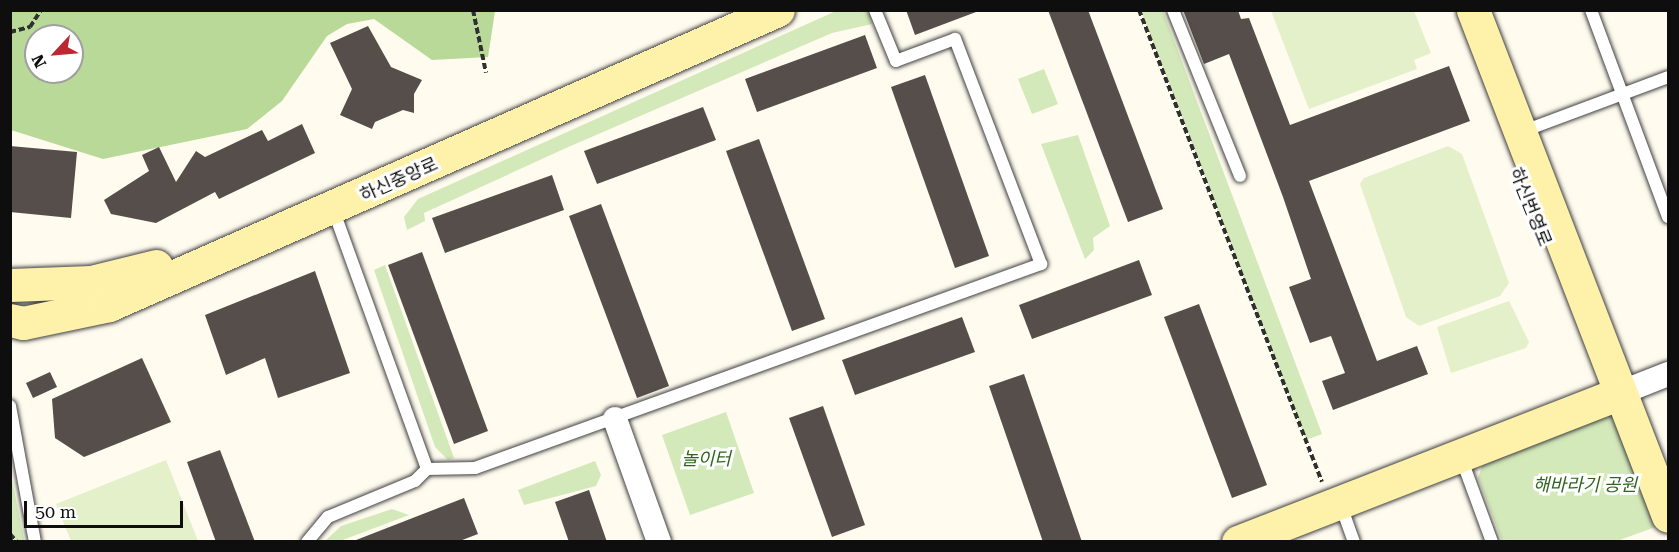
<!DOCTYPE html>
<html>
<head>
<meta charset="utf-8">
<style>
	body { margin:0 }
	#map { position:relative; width:1679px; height:552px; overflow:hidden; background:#fffbef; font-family:"Roboto Serif","Noto Sans KR",serif }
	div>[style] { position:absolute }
	.green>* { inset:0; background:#d3e9b9 }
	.forest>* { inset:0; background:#b8d998 }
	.pitch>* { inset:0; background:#e4f0ca }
	.building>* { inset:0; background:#564e4a }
	.path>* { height:4px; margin-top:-2px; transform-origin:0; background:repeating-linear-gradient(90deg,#303030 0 6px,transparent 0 9px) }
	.roads { filter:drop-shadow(0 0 2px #414141) drop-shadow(0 0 2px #414141) }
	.lane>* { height:12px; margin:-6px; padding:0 6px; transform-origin:6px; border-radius:6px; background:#fff }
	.street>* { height:24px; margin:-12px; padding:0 12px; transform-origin:12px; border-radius:12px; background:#fff }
	.secondary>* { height:33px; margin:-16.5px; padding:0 16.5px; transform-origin:16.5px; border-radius:16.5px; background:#fef2ab }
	span { translate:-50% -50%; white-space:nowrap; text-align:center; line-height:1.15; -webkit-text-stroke:6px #fff; paint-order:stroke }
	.street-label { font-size:18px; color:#0e0e0e }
	.park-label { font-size:18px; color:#30651f; font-style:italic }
	.frame { position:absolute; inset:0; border:12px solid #0e0e0e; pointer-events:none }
	.north { position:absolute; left:24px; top:24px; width:60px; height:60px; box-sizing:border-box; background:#fff; border:2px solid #9f9f9f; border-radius:50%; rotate:244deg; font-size:16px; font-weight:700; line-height:24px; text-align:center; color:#0e0e0e }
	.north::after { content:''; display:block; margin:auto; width:21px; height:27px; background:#bc2733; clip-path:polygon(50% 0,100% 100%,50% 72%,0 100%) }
	.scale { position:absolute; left:24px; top:501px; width:159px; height:27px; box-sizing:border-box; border:3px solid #0e0e0e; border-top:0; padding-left:8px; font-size:18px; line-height:21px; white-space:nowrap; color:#0e0e0e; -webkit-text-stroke:4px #fff; paint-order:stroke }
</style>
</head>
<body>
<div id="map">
	<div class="green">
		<i style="clip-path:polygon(836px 11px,869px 11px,872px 24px,832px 33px,566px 148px,424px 213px,425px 221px,407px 230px,404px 217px,418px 199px)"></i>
		<i style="clip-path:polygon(1141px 11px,1163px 11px,1322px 434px,1306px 440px)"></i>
		<i style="clip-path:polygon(1044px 69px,1058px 104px,1032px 114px,1018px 79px)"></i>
		<i style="clip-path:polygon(1078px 135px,1110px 226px,1093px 238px,1094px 250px,1085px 259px,1041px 144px)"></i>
		<i style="clip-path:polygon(385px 265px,454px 458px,448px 460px,435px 447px,374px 270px)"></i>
		<i style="clip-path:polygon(726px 412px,754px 493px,690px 515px,662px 435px)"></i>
		<i style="clip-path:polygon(1610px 414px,1623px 427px,1661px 525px,1617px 541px,1502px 541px,1478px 478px,1483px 463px)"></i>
		<i style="clip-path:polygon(595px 461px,601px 475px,596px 486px,524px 505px,518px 490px)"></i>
		<i style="clip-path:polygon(11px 475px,24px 539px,24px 541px,11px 541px)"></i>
		<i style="clip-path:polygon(392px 509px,409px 515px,340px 541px,325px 541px,341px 526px)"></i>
	</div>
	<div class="forest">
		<i style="clip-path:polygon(evenodd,10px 11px,11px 10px,495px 11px,488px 57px,432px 60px,374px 19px,347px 24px,327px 36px,282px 101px,247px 129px,103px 159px,11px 130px,10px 11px,36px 36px,72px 36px,72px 72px,36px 72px,36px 36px)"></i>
	</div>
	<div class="pitch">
		<i style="clip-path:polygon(1271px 11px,1414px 11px,1431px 53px,1414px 60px,1417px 69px,1309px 109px)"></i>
		<i style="clip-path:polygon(1448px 146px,1462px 154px,1509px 283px,1500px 296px,1419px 326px,1406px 317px,1360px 184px,1364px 178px)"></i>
		<i style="clip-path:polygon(1509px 301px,1529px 342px,1526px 348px,1451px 373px,1437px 327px)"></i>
		<i style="clip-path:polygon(166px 460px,198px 541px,71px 541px,56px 504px)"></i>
	</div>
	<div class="building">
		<i style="clip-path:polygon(906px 10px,976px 10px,976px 12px,915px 35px)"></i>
		<i style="clip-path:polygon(1048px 10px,1088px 10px,1163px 209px,1128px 222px)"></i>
		<i style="clip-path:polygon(1183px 10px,1238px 10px,1241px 19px,1249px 18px,1290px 125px,1449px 66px,1470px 121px,1309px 181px,1377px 361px,1417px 346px,1428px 374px,1333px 410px,1322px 381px,1345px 373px,1331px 336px,1310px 343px,1289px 287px,1311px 279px,1283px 197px,1229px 54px,1204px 64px)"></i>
		<i style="clip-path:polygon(368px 26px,391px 67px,422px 80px,414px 94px,414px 113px,403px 110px,375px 122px,372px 129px,340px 115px,352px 89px,330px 43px)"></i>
		<i style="clip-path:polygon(865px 35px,877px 68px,757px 112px,745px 79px)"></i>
		<i style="clip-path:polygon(925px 75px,989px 256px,955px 268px,891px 87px)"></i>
		<i style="clip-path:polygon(703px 107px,716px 140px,597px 184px,584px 151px)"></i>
		<i style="clip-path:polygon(302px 124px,315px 153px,219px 199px,215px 192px,156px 223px,111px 214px,104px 200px,149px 171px,142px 155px,159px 147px,176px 182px,196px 151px,205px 157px,262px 130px,268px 141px)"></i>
		<i style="clip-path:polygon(759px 139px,825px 319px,792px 331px,726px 151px)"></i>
		<i style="clip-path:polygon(10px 146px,77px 152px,71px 218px,10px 212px)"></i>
		<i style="clip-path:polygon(552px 175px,564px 210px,445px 253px,432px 218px)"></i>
		<i style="clip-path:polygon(601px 204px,669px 386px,637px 398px,569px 216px)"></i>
		<i style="clip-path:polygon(422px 252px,488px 431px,454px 444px,388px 265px)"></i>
		<i style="clip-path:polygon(1139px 260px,1152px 295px,1032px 339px,1019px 305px)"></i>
		<i style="clip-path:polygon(315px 271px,350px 373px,278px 398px,265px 358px,226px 375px,205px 315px)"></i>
		<i style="clip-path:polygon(1199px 304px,1267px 485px,1232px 498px,1164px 317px)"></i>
		<i style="clip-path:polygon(962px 317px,975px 352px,855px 395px,842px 360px)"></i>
		<i style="clip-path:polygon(142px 358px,171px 422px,84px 457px,55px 438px,52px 399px)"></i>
		<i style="clip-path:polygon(50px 372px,57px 387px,33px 398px,26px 383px)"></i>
		<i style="clip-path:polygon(1024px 374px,1082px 542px,1043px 542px,989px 386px)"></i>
		<i style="clip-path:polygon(823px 406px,865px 525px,832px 537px,789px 418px)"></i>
		<i style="clip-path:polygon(220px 450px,255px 542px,216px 542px,187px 462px)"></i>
		<i style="clip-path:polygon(589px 490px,607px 542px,569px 542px,555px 502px)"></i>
		<i style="clip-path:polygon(464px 498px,478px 534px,457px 542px,351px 542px)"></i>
	</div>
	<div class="path">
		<i style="left:473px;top:10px;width:64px;rotate:78.3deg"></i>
		<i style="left:1139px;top:10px;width:506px;rotate:68.81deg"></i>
		<i style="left:10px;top:32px;width:21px;rotate:-14deg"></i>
		<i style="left:30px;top:27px;width:20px;rotate:-57deg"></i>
		<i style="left:10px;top:534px;width:11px;rotate:49deg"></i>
	</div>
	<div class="roads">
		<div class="lane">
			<i style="left:1173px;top:10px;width:179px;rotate:68deg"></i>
			<i style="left:1591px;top:10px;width:221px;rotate:69.6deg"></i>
			<i style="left:1521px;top:132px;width:157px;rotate:-20.5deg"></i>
			<i style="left:333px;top:209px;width:276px;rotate:70.1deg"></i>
			<i style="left:427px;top:469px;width:48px;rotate:-1.2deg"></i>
			<i style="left:475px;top:468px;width:602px;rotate:-19.82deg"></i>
			<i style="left:1041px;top:264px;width:241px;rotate:-110.9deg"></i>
			<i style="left:955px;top:39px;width:63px;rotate:159.6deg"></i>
			<i style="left:896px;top:61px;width:55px;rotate:-112.4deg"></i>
			<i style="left:10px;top:406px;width:138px;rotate:79.6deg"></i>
			<i style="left:1460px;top:455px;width:93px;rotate:69.8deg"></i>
			<i style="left:1340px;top:503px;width:41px;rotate:70.3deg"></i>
			<i style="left:307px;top:542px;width:33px;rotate:-50deg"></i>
			<i style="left:328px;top:517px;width:94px;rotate:-22.5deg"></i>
			<i style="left:415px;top:481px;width:17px;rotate:-45deg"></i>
		</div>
		<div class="street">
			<i style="left:1620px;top:393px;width:52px;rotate:-21.6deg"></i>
			<i style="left:615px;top:419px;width:131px;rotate:70.3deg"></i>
		</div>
		<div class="secondary">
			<i style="left:1473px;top:10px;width:542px;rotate:68.92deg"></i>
			<i style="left:10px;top:285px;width:81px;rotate:-2.1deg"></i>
			<i style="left:91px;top:282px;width:67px;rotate:-13.8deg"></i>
			<i style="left:10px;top:320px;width:13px;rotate:13deg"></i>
			<i style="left:23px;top:323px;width:88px;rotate:-11.8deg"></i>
			<i style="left:109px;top:305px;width:731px;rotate:-23.8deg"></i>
			<i style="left:1238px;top:542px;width:410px;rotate:-21.3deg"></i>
		</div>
	</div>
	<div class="street-label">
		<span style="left:399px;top:180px;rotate:-24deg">하신중앙로</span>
		<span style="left:1530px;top:207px;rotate:68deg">하신번영로</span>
	</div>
	<div class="park-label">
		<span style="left:706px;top:459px">놀이터</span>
		<span style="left:1585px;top:485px">해바라기 공원</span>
	</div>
	<div class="frame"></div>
	<div class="north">N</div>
	<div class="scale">50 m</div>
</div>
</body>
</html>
